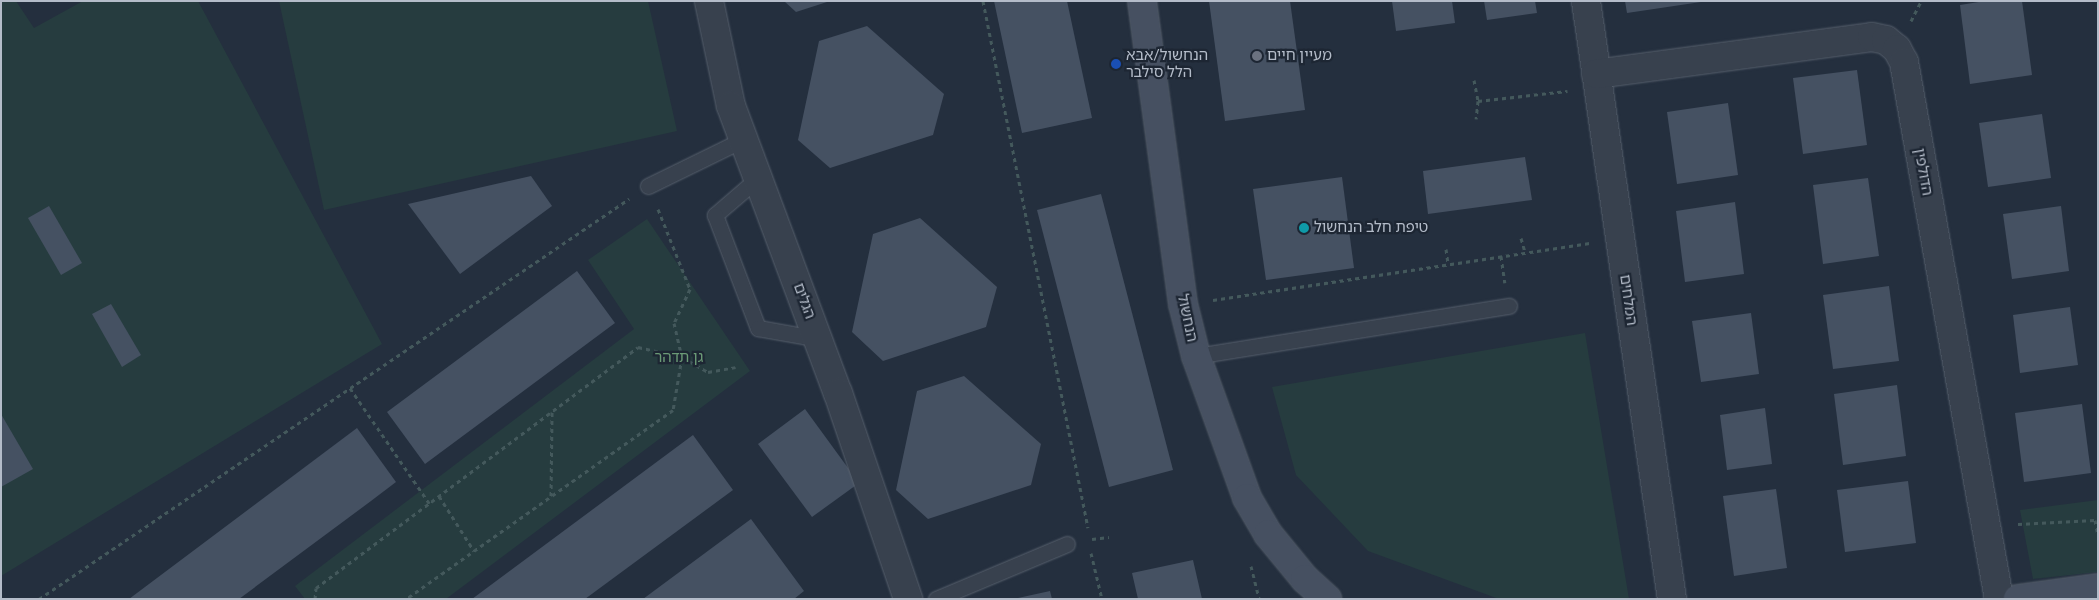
<!DOCTYPE html>
<html>
<head>
<meta charset="utf-8">
<style>
	body { margin:0 }
	#map { position:relative; width:2099px; height:600px; overflow:hidden; background:#242f3e; font-family:Roboto,"Noto Sans Hebrew",sans-serif }
	div>[style] { position:absolute }
	.green>* { inset:0; background:#263c3f }
	.building>* { inset:0; background:#455162 }
	.path>* { height:3px; margin-top:-1.5px; transform-origin:0; background:repeating-linear-gradient(90deg,#44595c 0 4px,transparent 0 8px) }
	.roads { filter:drop-shadow(0 0 1px #565f6c) drop-shadow(0 0 1px #565f6c) }
	.lane>* { height:15px; margin:-7.5px; padding:0 7.5px; transform-origin:7.5px; border-radius:7.5px; background:#38414e }
	.street>* { height:28px; margin:-14px; padding:0 14px; transform-origin:14px; border-radius:14px; background:#38414e }
	.secondary>* { height:28px; margin:-14px; padding:0 14px; transform-origin:14px; border-radius:14px; background:#465061 }
	.dots>* { width:14px; height:14px; translate:-50% -50%; box-sizing:border-box; border:2px solid #1d2633; border-radius:50% }
	span { translate:-50% -50%; white-space:nowrap; text-align:center; line-height:1.15; -webkit-text-stroke:4.5px #1d2633; paint-order:stroke }
	.poi-label { font-size:15px; color:#b4bcc9 }
	.left { translate:0 -50%; text-align:left }
	.street-label { font-size:15px; color:#b4bcc9 }
	.park-label { font-size:15px; color:#6b9a76 }
	.frame { position:absolute; inset:0; border:2px solid #b4bcc9; pointer-events:none }
</style>
</head>
<body>
<div id="map">
	<div class="green">
		<i style="clip-path:polygon(1px 1px,16px 1px,34px 28px,83px 1px,198px 1px,382px 344px,1px 576px)"></i>
		<i style="clip-path:polygon(279px 1px,648px 1px,677px 131px,324px 210px)"></i>
		<i style="clip-path:polygon(647px 219px,750px 371px,446px 599px,305px 599px,295px 586px,634px 329px,588px 260px)"></i>
		<i style="clip-path:polygon(1585px 333px,1629px 599px,1499px 599px,1368px 551px,1296px 475px,1272px 387px)"></i>
		<i style="clip-path:polygon(2098px 500px,2098px 572px,2033px 579px,2020px 510px)"></i>
	</div>
	<div class="building">
		<i style="clip-path:polygon(784px 1px,827px 1px,827px 2px,796px 12px)"></i>
		<i style="clip-path:polygon(994px 1px,1067px 1px,1092px 118px,1022px 133px)"></i>
		<i style="clip-path:polygon(1209px 1px,1290px 1px,1305px 110px,1225px 121px)"></i>
		<i style="clip-path:polygon(1392px 1px,1452px 1px,1455px 23px,1396px 31px)"></i>
		<i style="clip-path:polygon(1484px 1px,1535px 1px,1537px 13px,1487px 20px)"></i>
		<i style="clip-path:polygon(1625px 1px,1701px 1px,1701px 2px,1627px 13px)"></i>
		<i style="clip-path:polygon(1985px 1px,2022px 1px,2032px 75px,1970px 84px,1960px 5px)"></i>
		<i style="clip-path:polygon(867px 26px,944px 94px,933px 135px,830px 168px,798px 140px,819px 41px)"></i>
		<i style="clip-path:polygon(1857px 70px,1867px 145px,1803px 154px,1793px 78px)"></i>
		<i style="clip-path:polygon(1728px 103px,1738px 175px,1677px 184px,1667px 112px)"></i>
		<i style="clip-path:polygon(2042px 114px,2051px 178px,1988px 187px,1979px 123px)"></i>
		<i style="clip-path:polygon(1525px 157px,1532px 200px,1428px 214px,1423px 171px)"></i>
		<i style="clip-path:polygon(531px 176px,552px 206px,460px 274px,408px 204px)"></i>
		<i style="clip-path:polygon(1342px 177px,1354px 268px,1266px 280px,1253px 189px)"></i>
		<i style="clip-path:polygon(1868px 178px,1879px 256px,1823px 264px,1813px 185px)"></i>
		<i style="clip-path:polygon(1101px 194px,1173px 470px,1109px 487px,1037px 210px)"></i>
		<i style="clip-path:polygon(1735px 202px,1744px 274px,1685px 282px,1676px 211px)"></i>
		<i style="clip-path:polygon(49px 206px,82px 263px,61px 275px,28px 218px)"></i>
		<i style="clip-path:polygon(2061px 206px,2069px 271px,2012px 279px,2003px 214px)"></i>
		<i style="clip-path:polygon(920px 218px,997px 287px,986px 327px,883px 361px,852px 332px,873px 234px)"></i>
		<i style="clip-path:polygon(577px 271px,615px 323px,425px 464px,387px 412px)"></i>
		<i style="clip-path:polygon(1889px 286px,1899px 361px,1833px 369px,1823px 295px)"></i>
		<i style="clip-path:polygon(111px 304px,141px 355px,122px 367px,92px 314px)"></i>
		<i style="clip-path:polygon(2070px 307px,2078px 365px,2020px 373px,2013px 315px)"></i>
		<i style="clip-path:polygon(1751px 313px,1759px 374px,1701px 382px,1692px 321px)"></i>
		<i style="clip-path:polygon(964px 376px,1041px 444px,1031px 485px,928px 519px,896px 490px,917px 391px)"></i>
		<i style="clip-path:polygon(1897px 385px,1906px 456px,1843px 465px,1834px 394px)"></i>
		<i style="clip-path:polygon(2082px 404px,2091px 473px,2024px 482px,2015px 413px)"></i>
		<i style="clip-path:polygon(1765px 408px,1772px 464px,1727px 470px,1720px 415px)"></i>
		<i style="clip-path:polygon(805px 409px,859px 483px,812px 517px,758px 444px)"></i>
		<i style="clip-path:polygon(1px 414px,33px 469px,1px 487px)"></i>
		<i style="clip-path:polygon(357px 428px,396px 482px,371px 501px,239px 599px,129px 599px)"></i>
		<i style="clip-path:polygon(693px 435px,733px 490px,585px 599px,472px 599px)"></i>
		<i style="clip-path:polygon(1908px 481px,1916px 543px,1845px 552px,1837px 490px)"></i>
		<i style="clip-path:polygon(1776px 489px,1787px 568px,1734px 576px,1723px 496px)"></i>
		<i style="clip-path:polygon(751px 519px,804px 591px,794px 599px,643px 599px)"></i>
		<i style="clip-path:polygon(1193px 560px,1202px 599px,1138px 599px,1132px 573px)"></i>
		<i style="clip-path:polygon(1050px 591px,1052px 599px,1018px 599px,1018px 598px)"></i>
	</div>
	<div class="path">
		<i style="left:983px;top:1px;width:537px;rotate:78.73deg"></i>
		<i style="left:1911px;top:21px;width:22px;rotate:-63deg"></i>
		<i style="left:1474px;top:80px;width:21px;rotate:79deg"></i>
		<i style="left:1478px;top:101px;width:18px;rotate:96deg"></i>
		<i style="left:1478px;top:101px;width:90px;rotate:-6.4deg"></i>
		<i style="left:658px;top:209px;width:86px;rotate:68.2deg"></i>
		<i style="left:690px;top:289px;width:38px;rotate:115deg"></i>
		<i style="left:674px;top:323px;width:35px;rotate:77deg"></i>
		<i style="left:682px;top:357px;width:30px;rotate:30deg"></i>
		<i style="left:708px;top:372px;width:28px;rotate:-10deg"></i>
		<i style="left:1521px;top:238px;width:15px;rotate:74deg"></i>
		<i style="left:1446px;top:249px;width:15px;rotate:82deg"></i>
		<i style="left:1501px;top:256px;width:27px;rotate:82deg"></i>
		<i style="left:1213px;top:300px;width:381px;rotate:-8.6deg"></i>
		<i style="left:350px;top:388px;width:140px;rotate:55.5deg"></i>
		<i style="left:439px;top:496px;width:65px;rotate:57.5deg"></i>
		<i style="left:551px;top:496px;width:84px;rotate:-89.3deg"></i>
		<i style="left:2018px;top:524px;width:77px;rotate:-3deg"></i>
		<i style="left:2095px;top:520px;width:16px;rotate:79deg"></i>
		<i style="left:1092px;top:539px;width:17px;rotate:-7deg"></i>
		<i style="left:1091px;top:553px;width:47px;rotate:76.6deg"></i>
		<i style="left:1251px;top:566px;width:34px;rotate:76deg"></i>
		<i style="left:39px;top:599px;width:713px;rotate:-34.14deg"></i>
		<i style="left:315px;top:599px;width:11px;rotate:-85deg"></i>
		<i style="left:316px;top:588px;width:402px;rotate:-36.8deg"></i>
		<i style="left:638px;top:347px;width:45px;rotate:12.8deg"></i>
		<i style="left:682px;top:357px;width:54px;rotate:99.6deg"></i>
		<i style="left:673px;top:410px;width:327px;rotate:144.7deg"></i>
	</div>
	<div class="roads">
		<div class="lane">
			<i style="left:758px;top:178px;width:57px;rotate:139.3deg"></i>
			<i style="left:715px;top:215px;width:121px;rotate:69.2deg"></i>
			<i style="left:758px;top:328px;width:62px;rotate:10.2deg"></i>
			<i style="left:648px;top:186px;width:107px;rotate:-26.1deg"></i>
			<i style="left:1196px;top:356px;width:317px;rotate:-9.1deg"></i>
			<i style="left:936px;top:599px;width:142px;rotate:-22.8deg"></i>
		</div>
		<div class="street">
			<i style="left:709px;top:1px;width:107px;rotate:78.2deg"></i>
			<i style="left:731px;top:106px;width:306px;rotate:69.6deg"></i>
			<i style="left:838px;top:393px;width:218px;rotate:71.2deg"></i>
			<i style="left:1586px;top:1px;width:604px;rotate:81.82deg"></i>
			<i style="left:1596px;top:74px;width:278px;rotate:-7.6deg"></i>
			<i style="left:1872px;top:37px;width:14px;rotate:12deg"></i>
			<i style="left:1886px;top:40px;width:14px;rotate:39deg"></i>
			<i style="left:1897px;top:49px;width:15px;rotate:62deg"></i>
			<i style="left:1904px;top:62px;width:545px;rotate:79.97deg"></i>
		</div>
		<div class="secondary">
			<i style="left:1142px;top:1px;width:306px;rotate:82.3deg"></i>
			<i style="left:1183px;top:304px;width:54px;rotate:76deg"></i>
			<i style="left:1196px;top:356px;width:151px;rotate:70.2deg"></i>
			<i style="left:1247px;top:498px;width:42px;rotate:59.7deg"></i>
			<i style="left:1268px;top:534px;width:58px;rotate:50.6deg"></i>
			<i style="left:1305px;top:579px;width:30px;rotate:42deg"></i>
			<i style="left:2018px;top:599px;width:81px;rotate:-7.8deg"></i>
		</div>
	</div>
	<div class="dots">
		<i style="left:1257px;top:56px;background:#6b7280"></i>
		<i style="left:1116px;top:64px;background:#1a4fb4"></i>
		<i style="left:1304px;top:228px;background:#0f9aa8"></i>
	</div>
	<div class="poi-label">
		<span class="left" style="left:1126px;top:64px">הנחשול/אבא<br>הלל סילבר</span>
		<span class="left" style="left:1267px;top:56px">מעיין חיים</span>
		<span class="left" style="left:1314px;top:228px">טיפת חלב הנחשול</span>
	</div>
	<div class="street-label">
		<span style="left:1923px;top:172px;rotate:80deg">הדולפין</span>
		<span style="left:1628px;top:300px;rotate:82deg">המלחים</span>
		<span style="left:804px;top:301px;rotate:70deg">הגלים</span>
		<span style="left:1187px;top:318px;rotate:78deg">הנחשול</span>
	</div>
	<div class="park-label">
		<span style="left:679px;top:358px">גן תדהר</span>
	</div>
	<div class="frame"></div>
</div>
</body>
</html>
